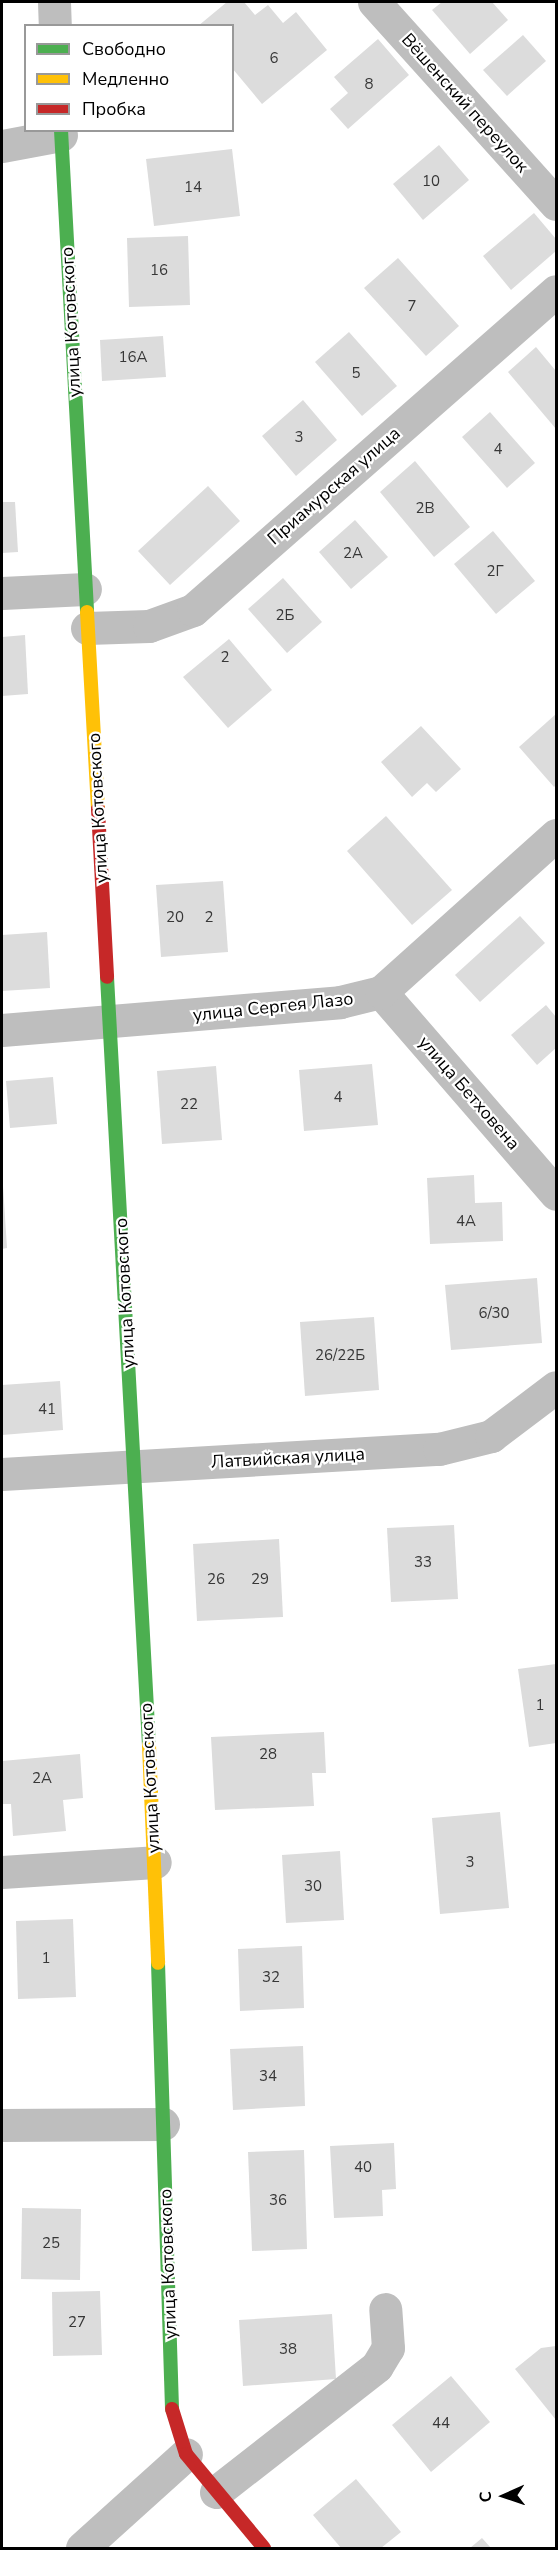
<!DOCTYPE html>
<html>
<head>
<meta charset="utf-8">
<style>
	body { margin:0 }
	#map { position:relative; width:558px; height:2550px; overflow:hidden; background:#fff; font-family:"Nunito Sans",sans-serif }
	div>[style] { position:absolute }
	.building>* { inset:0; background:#dcdcdc }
	.street>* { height:33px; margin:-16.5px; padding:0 16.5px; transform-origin:16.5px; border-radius:16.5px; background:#bebebe }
	.fast>* { height:14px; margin:-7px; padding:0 7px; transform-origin:7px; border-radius:7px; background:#4caf50 }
	.slow>* { height:14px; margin:-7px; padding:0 7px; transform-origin:7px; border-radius:7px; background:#ffc107 }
	.jam>* { height:14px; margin:-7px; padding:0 7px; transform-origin:7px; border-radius:7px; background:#c62828 }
	span { translate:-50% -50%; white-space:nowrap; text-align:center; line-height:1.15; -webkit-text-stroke:4.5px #fff; paint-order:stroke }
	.number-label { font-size:15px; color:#373737 }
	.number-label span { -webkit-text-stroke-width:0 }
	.street-label { font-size:18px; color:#000 }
	.frame { position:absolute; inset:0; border:3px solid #000; pointer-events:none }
	.legend { position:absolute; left:24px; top:24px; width:210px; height:108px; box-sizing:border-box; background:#fff; border:2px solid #999; margin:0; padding:8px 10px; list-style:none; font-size:18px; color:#000 }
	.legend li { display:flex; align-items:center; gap:12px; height:30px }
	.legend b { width:30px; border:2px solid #999 }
	.north { position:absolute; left:474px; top:2466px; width:60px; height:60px; -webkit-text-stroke:4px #fff; paint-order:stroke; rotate:267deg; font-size:16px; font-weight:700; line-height:24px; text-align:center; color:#000 }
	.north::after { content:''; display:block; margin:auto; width:21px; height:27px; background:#000; clip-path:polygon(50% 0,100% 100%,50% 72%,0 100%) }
</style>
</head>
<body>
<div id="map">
	<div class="building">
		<i style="clip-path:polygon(227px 2px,244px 2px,255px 15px,268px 5px,283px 23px,296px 12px,327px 50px,262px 104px,232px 68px,232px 26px,198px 26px)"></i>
		<i style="clip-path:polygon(442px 2px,492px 2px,508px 20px,470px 54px,432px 10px)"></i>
		<i style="clip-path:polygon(523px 35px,546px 61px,507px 96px,483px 70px)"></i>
		<i style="clip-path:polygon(378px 39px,409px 75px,348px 129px,330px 109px,348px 93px,334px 77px)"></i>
		<i style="clip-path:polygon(439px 145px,469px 180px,423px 220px,393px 184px)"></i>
		<i style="clip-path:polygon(232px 149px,240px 216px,154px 226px,146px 159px)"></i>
		<i style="clip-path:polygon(534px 213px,556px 239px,556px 251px,511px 290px,483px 256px)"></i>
		<i style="clip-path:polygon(188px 236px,190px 305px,129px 307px,127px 238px)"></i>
		<i style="clip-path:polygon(398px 258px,459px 326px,426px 356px,364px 288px)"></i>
		<i style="clip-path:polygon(349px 332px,397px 386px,362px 416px,315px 362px)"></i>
		<i style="clip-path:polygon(163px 336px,166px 377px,102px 381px,100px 340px)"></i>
		<i style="clip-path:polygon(536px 347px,556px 371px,556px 429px,508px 372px)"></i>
		<i style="clip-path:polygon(303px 400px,337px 440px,296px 476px,262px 436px)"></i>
		<i style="clip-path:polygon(490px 412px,535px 463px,507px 488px,462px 437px)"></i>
		<i style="clip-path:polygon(415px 461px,470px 527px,434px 557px,380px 492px)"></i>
		<i style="clip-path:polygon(208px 486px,240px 521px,170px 585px,138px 551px)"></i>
		<i style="clip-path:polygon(2px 502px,15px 502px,18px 552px,2px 553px)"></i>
		<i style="clip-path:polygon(355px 520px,388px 557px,351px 589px,319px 552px)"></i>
		<i style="clip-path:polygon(493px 531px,535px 581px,496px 614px,454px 564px)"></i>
		<i style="clip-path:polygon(283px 578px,322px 622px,287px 653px,248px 609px)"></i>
		<i style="clip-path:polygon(25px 635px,28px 694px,2px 696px,2px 637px)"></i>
		<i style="clip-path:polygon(229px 639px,272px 690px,228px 728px,183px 677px)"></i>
		<i style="clip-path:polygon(556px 714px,556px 785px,554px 787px,519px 747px)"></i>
		<i style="clip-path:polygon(421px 726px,461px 769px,436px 792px,427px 783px,412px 797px,381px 762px)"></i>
		<i style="clip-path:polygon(386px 816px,452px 890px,412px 925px,347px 851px)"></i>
		<i style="clip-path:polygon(223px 881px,228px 952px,161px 957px,156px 885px)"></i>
		<i style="clip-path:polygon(520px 916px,545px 943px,480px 1002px,455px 975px)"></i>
		<i style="clip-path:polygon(47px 932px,50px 988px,2px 991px,2px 935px)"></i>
		<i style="clip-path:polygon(546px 1005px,556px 1017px,556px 1048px,537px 1065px,511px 1035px)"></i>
		<i style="clip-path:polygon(372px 1064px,378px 1125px,304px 1131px,299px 1070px)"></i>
		<i style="clip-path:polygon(216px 1066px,222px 1140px,162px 1144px,157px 1071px)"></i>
		<i style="clip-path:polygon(53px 1077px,57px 1124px,10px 1128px,6px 1081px)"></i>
		<i style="clip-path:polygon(2px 1170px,7px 1248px,2px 1249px)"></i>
		<i style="clip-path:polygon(474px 1175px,475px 1203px,502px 1202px,503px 1241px,430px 1244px,427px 1178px)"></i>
		<i style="clip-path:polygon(537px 1278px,542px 1343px,451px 1350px,445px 1285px)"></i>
		<i style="clip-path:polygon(374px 1317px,379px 1390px,305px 1396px,300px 1322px)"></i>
		<i style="clip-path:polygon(60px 1381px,63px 1430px,2px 1435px,2px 1385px)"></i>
		<i style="clip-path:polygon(454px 1525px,458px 1599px,391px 1602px,387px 1528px)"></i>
		<i style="clip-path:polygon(279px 1539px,283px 1617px,197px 1621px,193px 1544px)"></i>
		<i style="clip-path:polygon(556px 1664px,556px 1743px,529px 1747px,518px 1669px)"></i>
		<i style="clip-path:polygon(324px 1732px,326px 1773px,312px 1773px,314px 1806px,215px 1810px,211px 1737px)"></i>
		<i style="clip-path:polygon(80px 1754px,83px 1798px,63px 1800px,66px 1831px,13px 1836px,11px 1804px,2px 1804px,2px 1761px)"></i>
		<i style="clip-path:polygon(500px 1812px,509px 1908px,440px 1914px,432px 1818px)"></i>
		<i style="clip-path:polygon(340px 1851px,344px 1920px,286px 1923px,282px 1855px)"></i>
		<i style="clip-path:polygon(73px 1919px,76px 1997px,18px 1999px,16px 1921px)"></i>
		<i style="clip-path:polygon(302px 1946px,304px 2008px,240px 2011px,238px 1949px)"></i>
		<i style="clip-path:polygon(303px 2046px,305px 2106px,233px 2110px,230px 2049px)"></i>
		<i style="clip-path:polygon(394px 2143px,396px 2189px,382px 2190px,383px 2216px,334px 2218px,330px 2146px)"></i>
		<i style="clip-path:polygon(304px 2150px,307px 2249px,252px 2251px,248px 2152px)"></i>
		<i style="clip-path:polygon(22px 2208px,81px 2209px,80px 2280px,21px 2279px)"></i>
		<i style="clip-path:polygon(100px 2291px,102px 2355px,53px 2356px,52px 2292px)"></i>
		<i style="clip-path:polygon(332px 2314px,336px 2379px,243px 2386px,239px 2320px)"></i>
		<i style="clip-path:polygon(556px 2346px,556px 2420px,515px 2369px,541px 2348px)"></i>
		<i style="clip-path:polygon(451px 2376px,490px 2422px,431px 2472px,392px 2425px)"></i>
		<i style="clip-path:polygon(356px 2479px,401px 2532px,381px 2548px,341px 2548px,313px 2515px)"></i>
		<i style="clip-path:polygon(482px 2538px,491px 2548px,470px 2548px)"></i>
	</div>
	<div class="street">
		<i style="left:54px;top:2px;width:24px;rotate:88deg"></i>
		<i style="left:374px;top:2px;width:272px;rotate:48deg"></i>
		<i style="left:2px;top:146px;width:60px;rotate:-10.6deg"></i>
		<i style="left:2px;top:593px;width:83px;rotate:-2.8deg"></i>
		<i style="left:87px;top:628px;width:62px;rotate:-1.8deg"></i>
		<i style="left:149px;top:626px;width:47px;rotate:-20deg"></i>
		<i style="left:193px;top:610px;width:483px;rotate:-41.3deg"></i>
		<i style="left:381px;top:992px;width:267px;rotate:49.1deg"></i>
		<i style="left:2px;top:1030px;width:339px;rotate:-4.7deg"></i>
		<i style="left:340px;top:1002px;width:42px;rotate:-13.7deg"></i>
		<i style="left:381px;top:992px;width:235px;rotate:-41.9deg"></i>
		<i style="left:2px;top:1474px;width:438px;rotate:-3.3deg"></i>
		<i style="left:439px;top:1449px;width:54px;rotate:-14deg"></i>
		<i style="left:491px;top:1436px;width:81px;rotate:-37deg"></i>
		<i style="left:2px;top:1872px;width:153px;rotate:-3.7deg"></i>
		<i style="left:2px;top:2125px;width:161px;rotate:-0.4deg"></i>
		<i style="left:216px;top:2492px;width:204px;rotate:-38deg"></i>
		<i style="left:377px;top:2366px;width:21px;rotate:-59deg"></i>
		<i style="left:388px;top:2348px;width:39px;rotate:-94deg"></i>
		<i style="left:82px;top:2548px;width:140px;rotate:-42.1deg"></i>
	</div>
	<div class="fast">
		<i style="left:61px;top:130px;width:483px;rotate:86.9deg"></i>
		<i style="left:107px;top:977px;width:769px;rotate:86.87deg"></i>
		<i style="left:158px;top:1963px;width:446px;rotate:88.2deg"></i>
	</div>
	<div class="slow">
		<i style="left:87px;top:612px;width:197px;rotate:86.8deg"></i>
		<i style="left:149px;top:1745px;width:218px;rotate:87.6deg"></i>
	</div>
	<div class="jam">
		<i style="left:98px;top:809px;width:168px;rotate:86.9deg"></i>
		<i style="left:172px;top:2409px;width:47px;rotate:72.7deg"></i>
		<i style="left:186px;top:2454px;width:122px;rotate:50.3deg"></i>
	</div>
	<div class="number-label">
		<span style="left:274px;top:59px">6</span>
		<span style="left:369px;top:85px">8</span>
		<span style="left:431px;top:182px">10</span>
		<span style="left:193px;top:188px">14</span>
		<span style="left:159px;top:271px">16</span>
		<span style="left:412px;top:307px">7</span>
		<span style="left:133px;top:358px">16А</span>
		<span style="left:356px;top:374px">5</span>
		<span style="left:299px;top:438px">3</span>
		<span style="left:498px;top:450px">4</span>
		<span style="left:425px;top:509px">2В</span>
		<span style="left:353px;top:554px">2А</span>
		<span style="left:495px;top:572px">2Г</span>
		<span style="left:285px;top:616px">2Б</span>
		<span style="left:225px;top:658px">2</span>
		<span style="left:175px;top:918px">20</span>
		<span style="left:209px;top:918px">2</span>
		<span style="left:338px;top:1098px">4</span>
		<span style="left:189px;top:1105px">22</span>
		<span style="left:466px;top:1222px">4А</span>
		<span style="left:494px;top:1314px">6/30</span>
		<span style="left:340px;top:1356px">26/22Б</span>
		<span style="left:47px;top:1410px">41</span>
		<span style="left:423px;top:1563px">33</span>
		<span style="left:216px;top:1580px">26</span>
		<span style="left:260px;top:1580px">29</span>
		<span style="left:540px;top:1706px">1</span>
		<span style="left:268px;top:1755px">28</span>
		<span style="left:42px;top:1779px">2А</span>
		<span style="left:470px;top:1863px">3</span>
		<span style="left:313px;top:1887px">30</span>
		<span style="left:46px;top:1959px">1</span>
		<span style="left:271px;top:1978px">32</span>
		<span style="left:268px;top:2077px">34</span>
		<span style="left:363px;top:2168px">40</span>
		<span style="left:278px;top:2201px">36</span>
		<span style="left:51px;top:2244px">25</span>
		<span style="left:77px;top:2323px">27</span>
		<span style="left:288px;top:2350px">38</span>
		<span style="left:441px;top:2424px">44</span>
	</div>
	<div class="street-label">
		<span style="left:465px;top:103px;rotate:48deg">Вёшенский переулок</span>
		<span style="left:71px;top:322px;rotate:-93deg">улица Котовского</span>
		<span style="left:334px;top:486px;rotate:-41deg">Приамурская улица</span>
		<span style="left:98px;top:808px;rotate:-93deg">улица Котовского</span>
		<span style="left:273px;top:1007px;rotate:-6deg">улица Сергея Лазо</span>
		<span style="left:469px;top:1093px;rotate:49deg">улица Бетховена</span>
		<span style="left:125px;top:1293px;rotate:-93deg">улица Котовского</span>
		<span style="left:288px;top:1458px;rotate:-3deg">Латвийская улица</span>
		<span style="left:150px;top:1778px;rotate:-93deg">улица Котовского</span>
		<span style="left:168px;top:2264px;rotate:-92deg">улица Котовского</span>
	</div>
	<div class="frame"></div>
	<ul class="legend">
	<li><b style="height:8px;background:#4caf50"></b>Свободно</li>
	<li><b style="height:8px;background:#ffc107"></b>Медленно</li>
	<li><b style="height:8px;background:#c62828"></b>Пробка</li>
	</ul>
	<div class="north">С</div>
</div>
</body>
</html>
